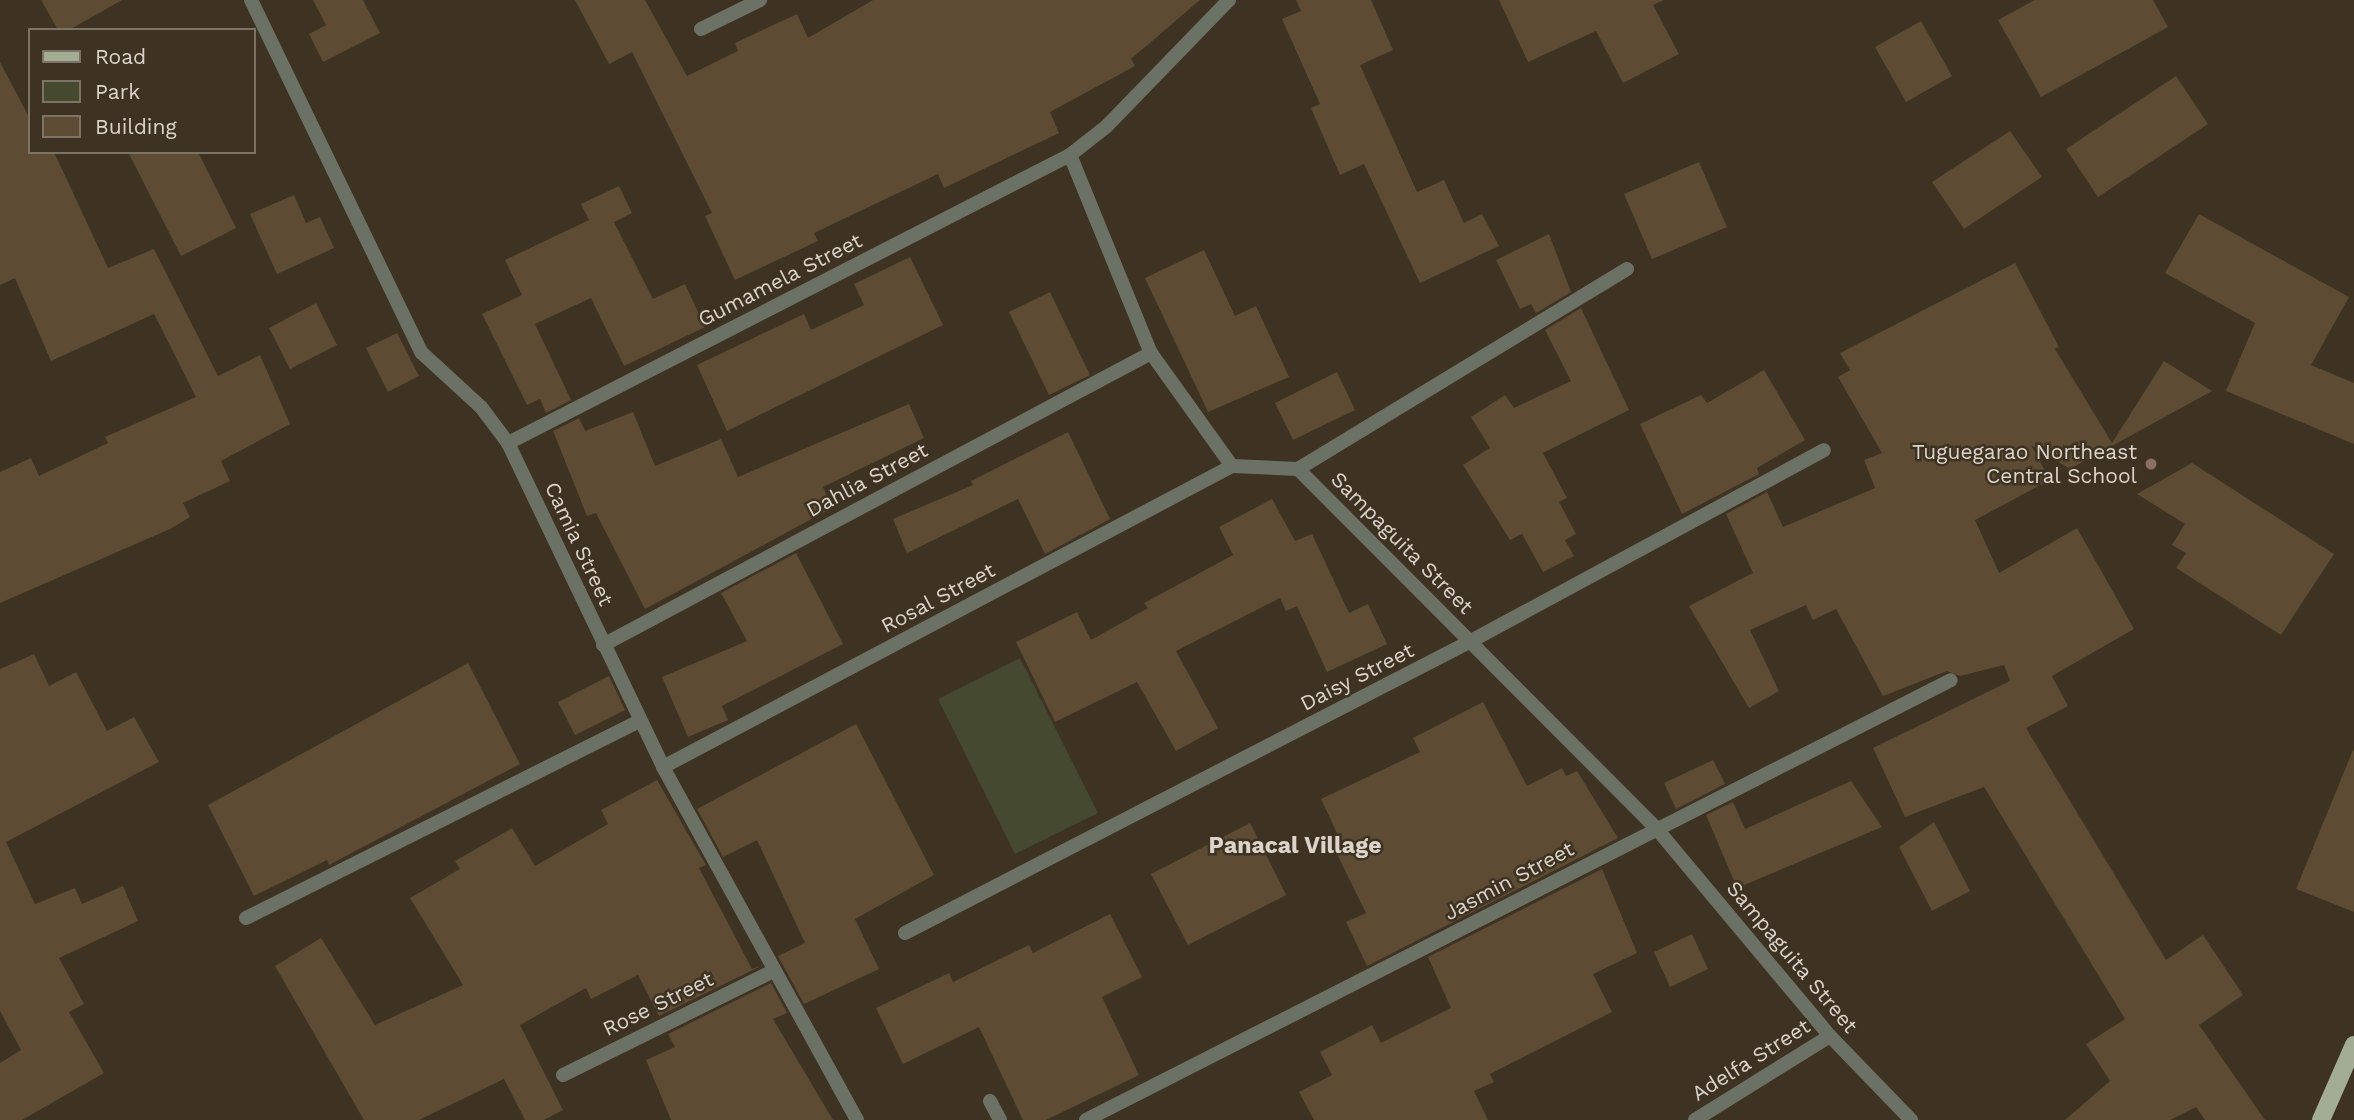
<!DOCTYPE html>
<html>
<head>
<meta charset="utf-8">
<style>
	body { margin:0 }
	#map { position:relative; width:2354px; height:1120px; overflow:hidden; background:#3e3222; font-family:"Work Sans",sans-serif }
	div>[style] { position:absolute }
	.green>* { inset:0; background:#44492f }
	.building>* { inset:0; background:#5d4b33 }
	.minor>* { height:14px; margin:-7px; padding:0 7px; transform-origin:7px; border-radius:7px; background:#6c7165 }
	.primary>* { height:18px; margin:-9px; padding:0 9px; transform-origin:9px; border-radius:9px; background:#a3ad94 }
	.dots>* { width:19px; height:19px; translate:-50% -50%; box-sizing:border-box; border:4px solid #3e3222; border-radius:50% }
	span { translate:-50% -50%; white-space:nowrap; text-align:center; line-height:1.15; -webkit-text-stroke:5px #3e3222; paint-order:stroke }
	.street-label { font-size:21px; color:#dcd4ca }
	.poi-label { font-size:21px; color:#dcd4ca }
	.right { translate:-100% -50%; text-align:right }
	.neighbourhood-label { font-size:23px; color:#dcd4ca; font-weight:700 }
	.legend { position:absolute; left:28px; top:28px; width:228px; height:126px; box-sizing:border-box; background:#3e3222; border:2px solid #7d7365; margin:0; padding:9px 12px; list-style:none; font-size:21px; color:#dcd4ca }
	.legend li { display:flex; align-items:center; gap:14px; height:35px }
	.legend b { width:35px; border:2px solid #7d7365 }
</style>
</head>
<body>
<div id="map">
	<div class="green">
		<i style="clip-path:polygon(1020px 658px,1098px 813px,1015px 854px,938px 699px)"></i>
	</div>
	<div class="building">
		<i style="clip-path:polygon(41px 0,122px 0,69px 30px,58px 30px)"></i>
		<i style="clip-path:polygon(313px 0,363px 0,380px 33px,323px 62px,309px 34px,326px 25px)"></i>
		<i style="clip-path:polygon(575px 0,645px 0,687px 76px,738px 51px,735px 43px,797px 14px,808px 38px,873px 0,1200px 0,1131px 59px,1135px 66px,1050px 112px,1059px 133px,944px 188px,938px 174px,814px 233px,818px 241px,735px 280px,705px 216px,712px 213px,632px 52px,609px 64px)"></i>
		<i style="clip-path:polygon(1296px 0,1371px 0,1393px 50px,1360px 65px,1417px 192px,1444px 180px,1464px 223px,1482px 214px,1499px 246px,1420px 283px,1364px 164px,1340px 175px,1311px 108px,1320px 104px,1282px 19px,1301px 11px)"></i>
		<i style="clip-path:polygon(1499px 0,1664px 0,1653px 5px,1679px 54px,1623px 83px,1596px 31px,1528px 62px)"></i>
		<i style="clip-path:polygon(2035px 0,2153px 0,2168px 27px,2041px 97px,1998px 20px)"></i>
		<i style="clip-path:polygon(1921px 21px,1952px 76px,1906px 102px,1875px 47px)"></i>
		<i style="clip-path:polygon(0 62px,30px 119px,30px 152px,54px 152px,108px 268px,154px 249px,218px 376px,260px 355px,290px 424px,221px 461px,230px 481px,183px 503px,190px 517px,170px 529px,0 603px,0 472px,31px 458px,39px 476px,108px 443px,105px 437px,196px 397px,154px 314px,51px 361px,15px 278px,0 285px)"></i>
		<i style="clip-path:polygon(2176px 76px,2208px 124px,2098px 197px,2066px 149px)"></i>
		<i style="clip-path:polygon(2010px 131px,2042px 177px,1964px 229px,1932px 182px)"></i>
		<i style="clip-path:polygon(128px 152px,198px 152px,236px 228px,181px 256px)"></i>
		<i style="clip-path:polygon(1699px 162px,1727px 227px,1652px 259px,1624px 194px)"></i>
		<i style="clip-path:polygon(619px 186px,632px 213px,614px 222px,653px 299px,685px 284px,705px 327px,624px 366px,591px 298px,535px 324px,571px 400px,546px 413px,540px 399px,527px 405px,482px 314px,522px 295px,505px 260px,589px 220px,581px 204px)"></i>
		<i style="clip-path:polygon(294px 195px,306px 223px,320px 217px,334px 248px,277px 274px,250px 214px)"></i>
		<i style="clip-path:polygon(2199px 214px,2349px 297px,2311px 365px,2354px 383px,2354px 444px,2226px 391px,2255px 323px,2165px 273px)"></i>
		<i style="clip-path:polygon(1549px 234px,1571px 292px,1536px 313px,1531px 304px,1520px 309px,1496px 260px)"></i>
		<i style="clip-path:polygon(1204px 250px,1235px 316px,1256px 306px,1289px 377px,1208px 412px,1145px 278px)"></i>
		<i style="clip-path:polygon(910px 257px,943px 325px,727px 431px,697px 365px,804px 314px,811px 330px,864px 305px,854px 284px)"></i>
		<i style="clip-path:polygon(2015px 263px,2059px 347px,2055px 349px,2112px 443px,2164px 361px,2212px 391px,2070px 469px,2031px 445px,2050px 480px,1975px 520px,1999px 573px,2077px 528px,2134px 629px,2052px 676px,2068px 706px,2026px 728px,2166px 960px,2203px 935px,2243px 995px,2199px 1025px,2265px 1120px,2205px 1120px,2196px 1107px,2170px 1120px,2065px 1120px,2110px 1081px,2086px 1044px,2125px 1019px,1984px 787px,1905px 817px,1873px 748px,2010px 681px,2004px 665px,1960px 676px,1947px 671px,1883px 696px,1836px 609px,1813px 620px,1806px 605px,1750px 630px,1779px 691px,1749px 708px,1689px 606px,1753px 573px,1726px 514px,1767px 492px,1783px 527px,1875px 488px,1864px 460px,1882px 453px,1838px 377px,1850px 370px,1840px 353px)"></i>
		<i style="clip-path:polygon(1050px 292px,1090px 375px,1049px 395px,1009px 312px)"></i>
		<i style="clip-path:polygon(316px 303px,337px 345px,290px 369px,269px 328px)"></i>
		<i style="clip-path:polygon(1581px 308px,1629px 410px,1543px 453px,1567px 498px,1559px 502px,1576px 534px,1565px 540px,1574px 556px,1543px 572px,1522px 534px,1510px 540px,1463px 465px,1490px 448px,1471px 417px,1505px 395px,1514px 408px,1571px 381px,1545px 330px)"></i>
		<i style="clip-path:polygon(397px 333px,419px 376px,388px 392px,366px 348px)"></i>
		<i style="clip-path:polygon(1764px 370px,1805px 440px,1757px 468px,1759px 474px,1682px 514px,1640px 424px,1701px 395px,1707px 403px)"></i>
		<i style="clip-path:polygon(1337px 372px,1355px 410px,1293px 440px,1275px 403px)"></i>
		<i style="clip-path:polygon(909px 404px,924px 438px,823px 487px,832px 508px,645px 609px,596px 513px,587px 516px,553px 431px,579px 418px,585px 431px,633px 412px,655px 466px,721px 439px,738px 477px)"></i>
		<i style="clip-path:polygon(1068px 432px,1110px 519px,1045px 554px,1018px 499px,907px 553px,893px 519px,973px 485px,971px 481px)"></i>
		<i style="clip-path:polygon(2192px 463px,2334px 554px,2281px 635px,2176px 568px,2186px 553px,2172px 545px,2185px 524px,2137px 494px)"></i>
		<i style="clip-path:polygon(1272px 499px,1295px 541px,1312px 534px,1349px 613px,1368px 604px,1387px 644px,1327px 672px,1297px 606px,1286px 611px,1280px 598px,1176px 651px,1218px 728px,1176px 751px,1137px 682px,1055px 722px,1016px 642px,1077px 612px,1091px 640px,1148px 608px,1144px 603px,1233px 555px,1219px 527px)"></i>
		<i style="clip-path:polygon(796px 553px,843px 644px,722px 706px,728px 720px,688px 737px,662px 677px,747px 641px,721px 593px)"></i>
		<i style="clip-path:polygon(34px 654px,49px 686px,76px 672px,107px 731px,134px 717px,159px 762px,6px 842px,35px 904px,75px 888px,82px 904px,123px 886px,138px 921px,59px 958px,84px 1004px,69px 1012px,104px 1073px,22px 1120px,0 1120px,0 1063px,21px 1050px,0 1011px,0 669px)"></i>
		<i style="clip-path:polygon(468px 663px,520px 764px,329px 865px,327px 860px,254px 896px,208px 805px)"></i>
		<i style="clip-path:polygon(609px 676px,625px 710px,575px 735px,558px 702px)"></i>
		<i style="clip-path:polygon(1483px 702px,1527px 786px,1562px 768px,1566px 776px,1577px 771px,1618px 838px,1367px 966px,1346px 922px,1366px 913px,1335px 850px,1343px 846px,1321px 799px,1420px 752px,1413px 738px)"></i>
		<i style="clip-path:polygon(856px 724px,934px 875px,855px 919px,879px 969px,804px 1004px,778px 956px,805px 943px,757px 840px,723px 857px,697px 809px)"></i>
		<i style="clip-path:polygon(2353px 750px,2354px 751px,2354px 912px,2296px 889px)"></i>
		<i style="clip-path:polygon(1713px 760px,1725px 784px,1676px 809px,1664px 783px)"></i>
		<i style="clip-path:polygon(657px 780px,706px 865px,699px 868px,752px 969px,761px 966px,659px 1016px,638px 975px,591px 999px,586px 988px,520px 1025px,563px 1110px,544px 1120px,525px 1120px,504px 1079px,419px 1120px,364px 1120px,275px 966px,321px 938px,375px 1025px,463px 985px,410px 898px,460px 869px,455px 861px,512px 828px,535px 866px,608px 824px,601px 810px)"></i>
		<i style="clip-path:polygon(1851px 781px,1882px 827px,1737px 888px,1706px 815px,1733px 802px,1745px 829px)"></i>
		<i style="clip-path:polygon(1934px 822px,1970px 891px,1932px 911px,1899px 847px)"></i>
		<i style="clip-path:polygon(1250px 823px,1286px 895px,1188px 945px,1151px 874px)"></i>
		<i style="clip-path:polygon(1602px 869px,1637px 953px,1593px 974px,1612px 1012px,1490px 1074px,1494px 1082px,1474px 1091px,1488px 1120px,1314px 1120px,1299px 1092px,1332px 1075px,1320px 1052px,1372px 1025px,1381px 1043px,1451px 1008px,1428px 957px)"></i>
		<i style="clip-path:polygon(1110px 914px,1142px 977px,1102px 997px,1139px 1075px,1046px 1120px,1023px 1120px,979px 1027px,903px 1064px,876px 1008px,949px 973px,953px 982px,1029px 945px,1033px 953px)"></i>
		<i style="clip-path:polygon(1692px 934px,1708px 969px,1670px 987px,1654px 952px)"></i>
		<i style="clip-path:polygon(771px 983px,787px 1013px,773px 1019px,833px 1120px,671px 1120px,646px 1060px,675px 1047px,668px 1034px)"></i>
	</div>
	<div class="minor">
		<i style="left:251px;top:0;width:392px;rotate:64.2deg"></i>
		<i style="left:422px;top:353px;width:80px;rotate:42.5deg"></i>
		<i style="left:481px;top:407px;width:45px;rotate:53.1deg"></i>
		<i style="left:508px;top:443px;width:359px;rotate:64.4deg"></i>
		<i style="left:663px;top:767px;width:403px;rotate:61.2deg"></i>
		<i style="left:1229px;top:0;width:175px;rotate:134.1deg"></i>
		<i style="left:1107px;top:126px;width:47px;rotate:141.9deg"></i>
		<i style="left:1070px;top:155px;width:214px;rotate:67.8deg"></i>
		<i style="left:1151px;top:353px;width:139px;rotate:54.4deg"></i>
		<i style="left:1232px;top:466px;width:66px;rotate:2.6deg"></i>
		<i style="left:1298px;top:469px;width:507px;rotate:45.08deg"></i>
		<i style="left:1656px;top:828px;width:271px;rotate:50.1deg"></i>
		<i style="left:1830px;top:1036px;width:117px;rotate:46deg"></i>
		<i style="left:701px;top:29px;width:66px;rotate:-26.2deg"></i>
		<i style="left:508px;top:443px;width:631px;rotate:-27.13deg"></i>
		<i style="left:1298px;top:469px;width:385px;rotate:-31.3deg"></i>
		<i style="left:603px;top:645px;width:621px;rotate:-28.05deg"></i>
		<i style="left:663px;top:767px;width:644px;rotate:-27.88deg"></i>
		<i style="left:246px;top:918px;width:440px;rotate:-26.6deg"></i>
		<i style="left:905px;top:933px;width:637px;rotate:-27.29deg"></i>
		<i style="left:1471px;top:641px;width:401px;rotate:-28.4deg"></i>
		<i style="left:563px;top:1075px;width:234px;rotate:-26.3deg"></i>
		<i style="left:990px;top:1101px;width:21px;rotate:62deg"></i>
		<i style="left:1086px;top:1120px;width:970px;rotate:-26.96deg"></i>
		<i style="left:1695px;top:1120px;width:159px;rotate:-31.9deg"></i>
	</div>
	<div class="primary">
		<i style="left:2321px;top:1120px;width:82px;rotate:-66.3deg"></i>
	</div>
	<div class="dots">
		<i style="left:2151px;top:464px;background:#8d6e63"></i>
	</div>
	<div class="street-label">
		<span style="left:780px;top:280px;rotate:-27deg">Gumamela Street</span>
		<span style="left:867px;top:480px;rotate:-28deg">Dahlia Street</span>
		<span style="left:1402px;top:543px;rotate:45deg">Sampaguita Street</span>
		<span style="left:579px;top:544px;rotate:65deg">Camia Street</span>
		<span style="left:938px;top:598px;rotate:-28deg">Rosal Street</span>
		<span style="left:1357px;top:677px;rotate:-27deg">Daisy Street</span>
		<span style="left:1509px;top:881px;rotate:-28deg">Jasmin Street</span>
		<span style="left:1792px;top:957px;rotate:50deg">Sampaguita Street</span>
		<span style="left:658px;top:1004px;rotate:-26deg">Rose Street</span>
		<span style="left:1751px;top:1060px;rotate:-32deg">Adelfa Street</span>
	</div>
	<div class="poi-label">
		<span class="right" style="left:2137px;top:464px">Tuguegarao Northeast<br>Central School</span>
	</div>
	<div class="neighbourhood-label">
		<span style="left:1295px;top:846px">Panacal Village</span>
	</div>
	<ul class="legend">
	<li><b style="height:9px;background:#a3ad94"></b>Road</li>
	<li><b style="height:19px;background:#44492f"></b>Park</li>
	<li><b style="height:19px;background:#5d4b33"></b>Building</li>
	</ul>
</div>
</body>
</html>
